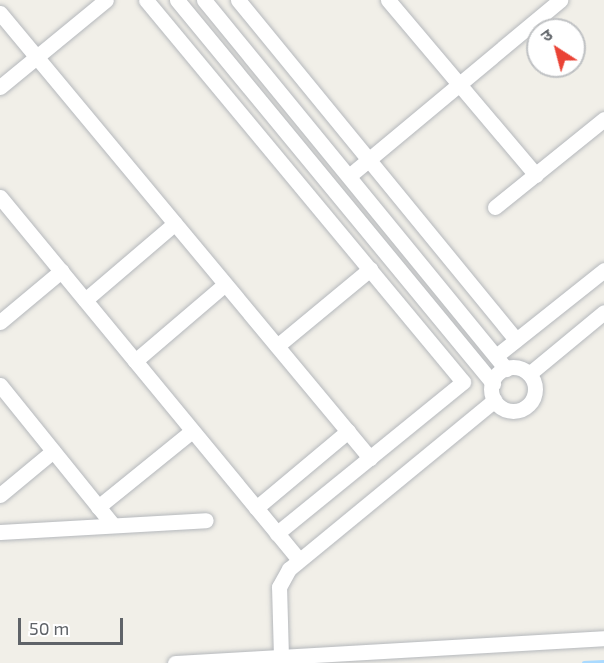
<!DOCTYPE html>
<html>
<head>
<meta charset="utf-8">
<style>
	body { margin:0 }
	#map { position:relative; width:604px; height:663px; overflow:hidden; background:#f1efe8; font-family:"Exo 2","Noto Sans Devanagari",sans-serif }
	div>[style] { position:absolute }
	.stream>* { height:4.5px; margin:-2.25px; padding:0 2.25px; transform-origin:2.25px; border-radius:2.25px; background:#aadaff }
	.roads { filter:drop-shadow(0 0 2px #b5b8bc) drop-shadow(0 0 2px #b5b8bc) }
	.minor>* { height:15px; margin:-7.5px; padding:0 7.5px; transform-origin:7.5px; border-radius:7.5px; background:#fff }
	.minor>.ring { margin:-7.5px; padding:0; box-sizing:content-box; background:none; border:15px solid #fff; border-radius:50% }
	span { translate:-50% -50%; white-space:nowrap; text-align:center; line-height:1.15; -webkit-text-stroke:4.5px #fff; paint-order:stroke }
	.north { position:absolute; left:526px; top:18px; width:60px; height:60px; box-sizing:border-box; background:#fff; border:2px solid #bfc1c3; border-radius:50%; rotate:324deg; font-size:16px; font-weight:700; line-height:24px; text-align:center; color:#5f6368 }
	.north::after { content:''; display:block; margin:auto; width:21px; height:27px; background:#ea4335; clip-path:polygon(50% 0,100% 100%,50% 72%,0 100%) }
	.scale { position:absolute; left:18px; top:618px; width:105px; height:27px; box-sizing:border-box; border:3px solid #5f6368; border-top:0; padding-left:8px; font-size:18px; line-height:21px; white-space:nowrap; color:#5f6368; -webkit-text-stroke:4px #fff; paint-order:stroke }
</style>
</head>
<body>
<div id="map">
	<div class="stream">
		<i style="left:584px;top:663px;width:20px;rotate:-3deg"></i>
	</div>
	<div class="roads">
		<div class="minor">
			<i style="left:146px;top:0;width:496px;rotate:50.3deg"></i>
			<i style="left:463px;top:382px;width:240px;rotate:140.9deg"></i>
			<i style="left:177px;top:0;width:497px;rotate:50.5deg"></i>
			<i style="left:204px;top:0;width:477px;rotate:50.7deg"></i>
			<i style="left:238px;top:0;width:439px;rotate:50.7deg"></i>
			<i style="left:388px;top:0;width:229px;rotate:49.8deg"></i>
			<i style="left:0;top:13px;width:579px;rotate:50.26deg"></i>
			<i style="left:0;top:87px;width:137px;rotate:-39.4deg"></i>
			<i style="left:349px;top:176px;width:275px;rotate:-39.8deg"></i>
			<i style="left:0;top:197px;width:470px;rotate:50.5deg"></i>
			<i style="left:495px;top:207px;width:140px;rotate:-38.9deg"></i>
			<i style="left:85px;top:300px;width:118px;rotate:-40.5deg"></i>
			<i style="left:0;top:322px;width:80px;rotate:-39.9deg"></i>
			<i style="left:277px;top:346px;width:121px;rotate:-39.6deg"></i>
			<i style="left:496px;top:356px;width:138px;rotate:-38.5deg"></i>
			<i style="left:135px;top:361px;width:118px;rotate:-40.5deg"></i>
			<i class="ring" style="left:491px;top:367px;width:29px;height:29px"></i>
			<i style="left:529px;top:374px;width:97px;rotate:-39.6deg"></i>
			<i style="left:0;top:385px;width:180px;rotate:51.1deg"></i>
			<i style="left:0;top:495px;width:69px;rotate:-39.7deg"></i>
			<i style="left:98px;top:507px;width:121px;rotate:-39deg"></i>
			<i style="left:256px;top:508px;width:120px;rotate:-39.9deg"></i>
			<i style="left:0;top:532px;width:206px;rotate:-3.3deg"></i>
			<i style="left:281px;top:657px;width:70px;rotate:-91.6deg"></i>
			<i style="left:279px;top:587px;width:21px;rotate:-61deg"></i>
			<i style="left:289px;top:569px;width:266px;rotate:-39.4deg"></i>
			<i style="left:175px;top:663px;width:430px;rotate:-3.3deg"></i>
		</div>
	</div>
	<div class="north">उ</div>
	<div class="scale">50 m</div>
</div>
</body>
</html>
